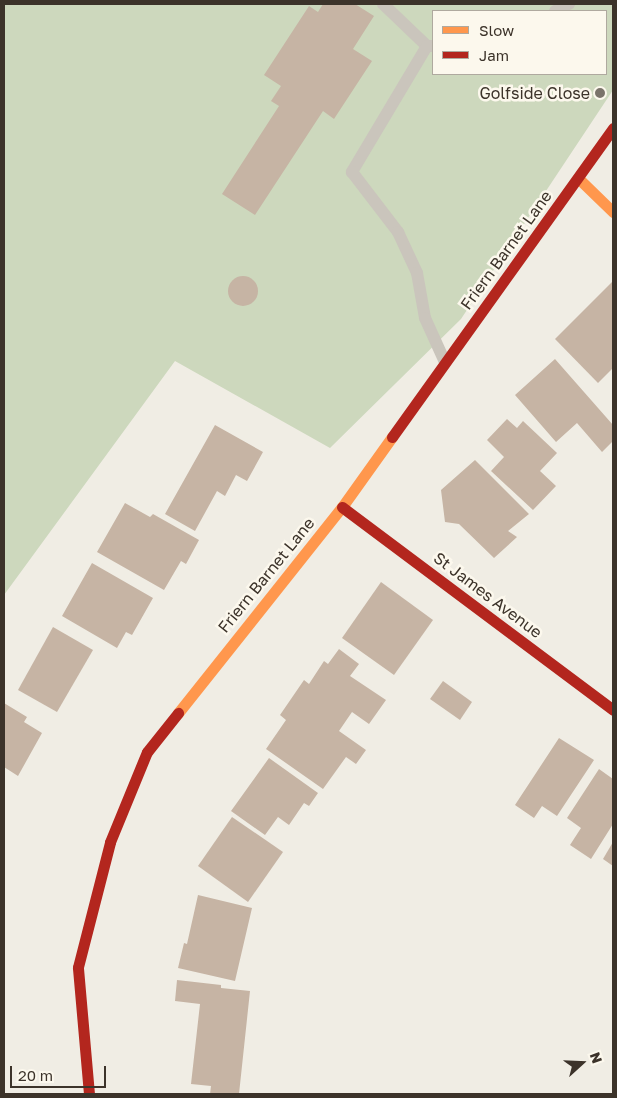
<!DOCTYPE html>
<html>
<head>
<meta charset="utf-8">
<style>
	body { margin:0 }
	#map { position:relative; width:617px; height:1098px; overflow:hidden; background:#f0ede4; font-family:"Golos Text",sans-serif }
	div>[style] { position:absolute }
	.green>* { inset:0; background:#cdd8bd }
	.building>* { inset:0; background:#c6b4a4 }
	.round { border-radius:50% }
	.lane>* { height:12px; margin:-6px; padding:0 6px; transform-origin:6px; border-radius:6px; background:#cac5bc }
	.slow>* { height:11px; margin:-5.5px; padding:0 5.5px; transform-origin:5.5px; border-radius:5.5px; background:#ff974d }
	.jam>* { height:11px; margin:-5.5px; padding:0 5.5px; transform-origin:5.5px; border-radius:5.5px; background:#b3261e }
	.dots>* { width:14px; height:14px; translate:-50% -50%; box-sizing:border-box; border:2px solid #fcf8ed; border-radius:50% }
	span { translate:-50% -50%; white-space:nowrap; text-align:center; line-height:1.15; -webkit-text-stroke:5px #fcf8ed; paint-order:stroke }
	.poi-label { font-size:16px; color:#3c332a }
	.right { translate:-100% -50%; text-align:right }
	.street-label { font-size:16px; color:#3c332a }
	.frame { position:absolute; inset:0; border:5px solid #3c332a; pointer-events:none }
	.legend { position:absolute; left:432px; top:10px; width:175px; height:65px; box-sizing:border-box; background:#fcf8ed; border:1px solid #afa99f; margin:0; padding:6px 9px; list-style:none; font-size:15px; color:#3c332a }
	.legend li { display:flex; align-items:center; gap:10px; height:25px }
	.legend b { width:25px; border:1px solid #afa99f }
	.north { position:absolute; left:557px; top:1038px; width:50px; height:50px; -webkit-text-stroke:4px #fcf8ed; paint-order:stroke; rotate:70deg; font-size:14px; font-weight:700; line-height:20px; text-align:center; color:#3c332a }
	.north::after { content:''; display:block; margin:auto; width:18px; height:22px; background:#3c332a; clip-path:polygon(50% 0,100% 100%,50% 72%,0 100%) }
	.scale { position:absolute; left:10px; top:1066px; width:96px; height:22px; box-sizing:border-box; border:2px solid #3c332a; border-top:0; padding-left:6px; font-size:15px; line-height:18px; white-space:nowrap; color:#3c332a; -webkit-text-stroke:4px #fcf8ed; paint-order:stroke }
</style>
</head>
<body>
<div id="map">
	<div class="green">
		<i style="clip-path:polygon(evenodd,4px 4px,613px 4px,613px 90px,461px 319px,330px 448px,175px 361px,4px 595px,4px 4px,433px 11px,606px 11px,606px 74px,433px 74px,433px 11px)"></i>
	</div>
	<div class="building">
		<i style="clip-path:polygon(323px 4px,355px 4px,374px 16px,353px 49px,372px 61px,334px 119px,323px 111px,255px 215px,222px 194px,279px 106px,271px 101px,281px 86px,264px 75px,309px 6px,318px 12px)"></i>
		<i class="round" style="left:228px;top:276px;width:30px;height:30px"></i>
		<i style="clip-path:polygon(613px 281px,613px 368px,598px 383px,555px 339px)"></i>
		<i style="clip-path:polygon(555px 359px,613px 425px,613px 441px,602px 452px,577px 423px,556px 442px,515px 395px)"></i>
		<i style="clip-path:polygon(507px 419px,517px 428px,523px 421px,557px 453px,540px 471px,556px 486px,533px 510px,491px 471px,504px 457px,487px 440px)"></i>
		<i style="clip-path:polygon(215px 425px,263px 452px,247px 481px,236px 475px,225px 496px,217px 491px,195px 531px,165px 514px)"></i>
		<i style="clip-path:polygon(475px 460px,529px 514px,508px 531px,517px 537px,494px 558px,459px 524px,445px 522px,441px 490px)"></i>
		<i style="clip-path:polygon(125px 503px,150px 517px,153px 514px,199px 540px,186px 564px,181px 561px,164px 590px,97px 552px)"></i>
		<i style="clip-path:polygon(92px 563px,153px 598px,132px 635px,126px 632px,117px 648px,62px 616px)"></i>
		<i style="clip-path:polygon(381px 582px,433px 620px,394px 675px,342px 638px)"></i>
		<i style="clip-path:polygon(53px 627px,93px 650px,57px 712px,18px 690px)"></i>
		<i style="clip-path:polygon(339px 649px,359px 664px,350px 676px,386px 700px,369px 724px,352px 712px,339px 731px,366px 750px,356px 764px,346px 757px,323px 789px,266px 749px,286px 720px,280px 715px,304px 680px,309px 684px,324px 661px,328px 664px)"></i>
		<i style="clip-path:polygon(443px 681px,472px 702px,460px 720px,430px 699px)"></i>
		<i style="clip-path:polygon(4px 703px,27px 717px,24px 722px,42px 733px,18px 776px,4px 767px)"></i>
		<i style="clip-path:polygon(559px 738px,594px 760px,557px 816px,542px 806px,534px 818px,515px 805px)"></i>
		<i style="clip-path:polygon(269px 758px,318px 793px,309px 806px,304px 803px,289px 825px,278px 817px,265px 835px,231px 811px)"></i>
		<i style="clip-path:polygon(599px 769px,613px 779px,613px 824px,591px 859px,570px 845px,581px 828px,567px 818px)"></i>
		<i style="clip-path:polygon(232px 817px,283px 852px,248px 902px,198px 866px)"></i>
		<i style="clip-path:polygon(613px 842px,613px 866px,603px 859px)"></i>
		<i style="clip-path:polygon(198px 895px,252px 908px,235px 981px,178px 968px,184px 943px,187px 944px)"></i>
		<i style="clip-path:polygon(177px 980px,221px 985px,221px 988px,250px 991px,239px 1094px,210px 1094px,211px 1086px,191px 1084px,200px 1004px,175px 1001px)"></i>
	</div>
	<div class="lane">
		<i style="left:383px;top:4px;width:61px;rotate:43.7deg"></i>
		<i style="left:427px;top:46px;width:6px"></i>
		<i style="left:555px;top:11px;width:16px;rotate:-27deg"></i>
		<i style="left:427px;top:46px;width:147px;rotate:120.8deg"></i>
		<i style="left:352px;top:172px;width:76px;rotate:52.5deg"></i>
		<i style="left:398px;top:232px;width:45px;rotate:65.1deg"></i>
		<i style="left:417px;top:273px;width:46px;rotate:79.9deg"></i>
		<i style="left:425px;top:318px;width:48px;rotate:65.6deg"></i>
	</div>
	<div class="slow">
		<i style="left:578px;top:178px;width:49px;rotate:44.2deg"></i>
		<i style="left:178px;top:713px;width:263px;rotate:-51.5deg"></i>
		<i style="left:342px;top:507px;width:86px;rotate:-54.5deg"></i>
	</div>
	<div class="jam">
		<i style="left:392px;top:437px;width:380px;rotate:-54.4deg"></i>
		<i style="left:342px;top:507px;width:339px;rotate:36.8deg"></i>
		<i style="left:89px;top:1094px;width:127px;rotate:-95deg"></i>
		<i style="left:78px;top:967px;width:129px;rotate:-75.6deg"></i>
		<i style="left:110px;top:842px;width:97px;rotate:-67.7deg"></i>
		<i style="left:147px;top:752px;width:50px;rotate:-51.5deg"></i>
	</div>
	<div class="dots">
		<i style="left:600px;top:93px;background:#7b746b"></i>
	</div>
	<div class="poi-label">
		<span class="right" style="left:590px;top:93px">Golfside Close</span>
	</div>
	<div class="street-label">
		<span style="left:506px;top:250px;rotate:-54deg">Friern Barnet Lane</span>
		<span style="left:266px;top:575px;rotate:-51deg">Friern Barnet Lane</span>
		<span style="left:488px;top:595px;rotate:37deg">St James Avenue</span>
	</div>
	<div class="frame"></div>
	<ul class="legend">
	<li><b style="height:6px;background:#ff974d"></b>Slow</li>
	<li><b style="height:6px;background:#b3261e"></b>Jam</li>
	</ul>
	<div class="north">N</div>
	<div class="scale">20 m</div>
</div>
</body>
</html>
